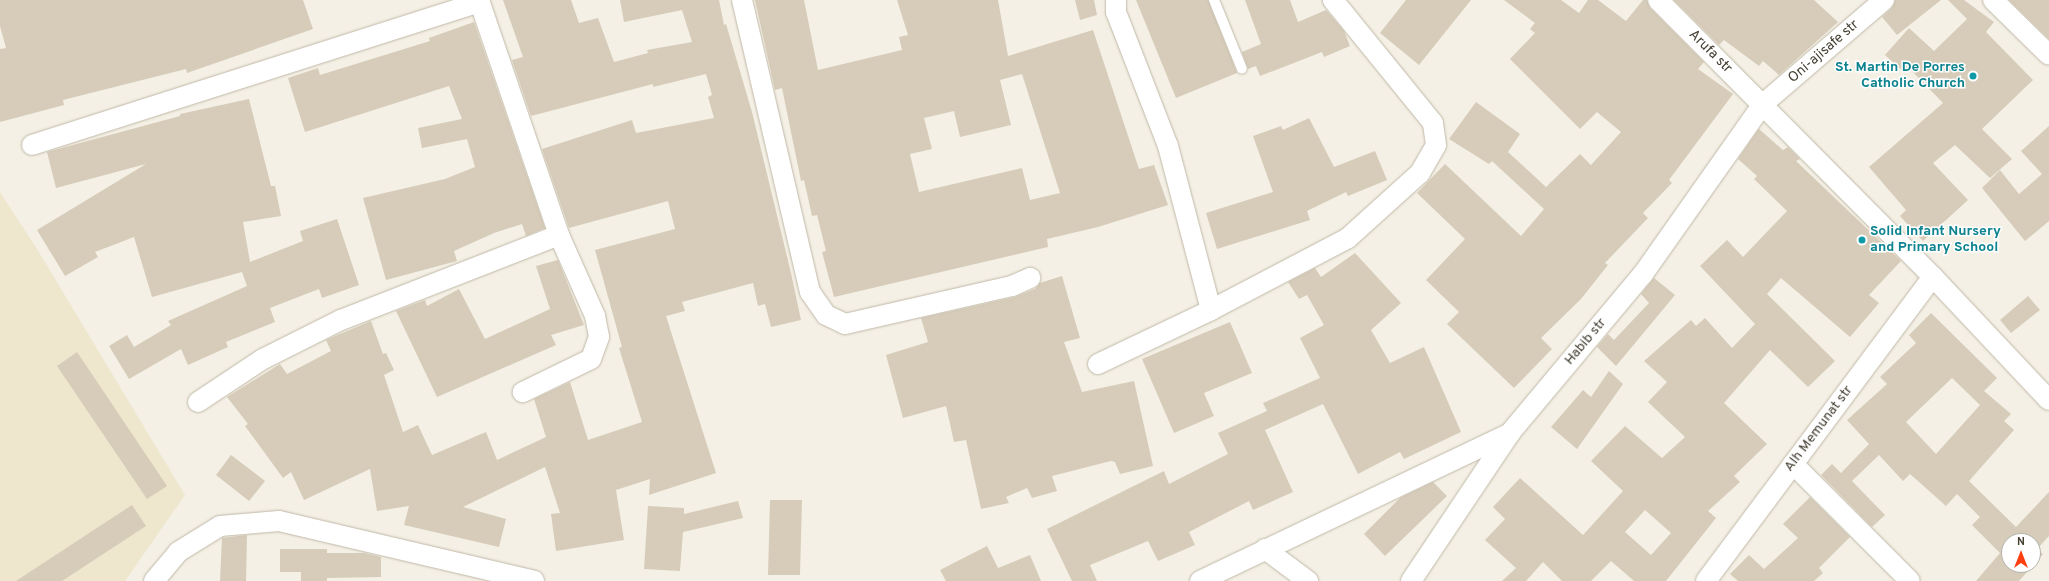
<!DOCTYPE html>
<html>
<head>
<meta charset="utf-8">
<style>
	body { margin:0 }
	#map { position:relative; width:2049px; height:581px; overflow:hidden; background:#f4f0e5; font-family:Overpass,sans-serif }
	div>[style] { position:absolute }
	.education>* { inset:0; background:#eee6cd }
	.building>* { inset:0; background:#d6ccb9 }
	.roads { filter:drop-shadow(0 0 1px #c0b8a7) drop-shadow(0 0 1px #c0b8a7) }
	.service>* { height:10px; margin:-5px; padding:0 5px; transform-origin:5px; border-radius:5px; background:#fff }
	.minor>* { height:20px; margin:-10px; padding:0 10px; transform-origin:10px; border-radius:10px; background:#fff }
	.dots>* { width:11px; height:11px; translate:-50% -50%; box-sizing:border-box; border:2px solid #fff; border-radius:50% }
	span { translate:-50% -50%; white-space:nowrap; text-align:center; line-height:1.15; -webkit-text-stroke:3px #fff; paint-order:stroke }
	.street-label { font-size:14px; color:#464034 }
	.culture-label { font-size:14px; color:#0d838f; font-weight:700 }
	.right { translate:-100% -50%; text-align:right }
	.left { translate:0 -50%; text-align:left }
	.north { position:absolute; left:2001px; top:533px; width:40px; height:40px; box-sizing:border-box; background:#fff; border:1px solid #b5b3ae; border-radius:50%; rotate:0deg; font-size:11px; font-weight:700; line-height:16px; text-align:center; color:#464034 }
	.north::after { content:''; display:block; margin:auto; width:14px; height:18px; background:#ff3f10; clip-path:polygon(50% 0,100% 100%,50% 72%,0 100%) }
</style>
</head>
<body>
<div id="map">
	<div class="education">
		<i style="clip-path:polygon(0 192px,37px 249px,185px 495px,125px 581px,0 581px)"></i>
	</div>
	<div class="building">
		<i style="clip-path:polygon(0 0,303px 0,313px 29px,187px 73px,186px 69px,63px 100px,64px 105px,0 122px,0 49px,6px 48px,0 26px)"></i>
		<i style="clip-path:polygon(503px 0,571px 0,579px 23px,598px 18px,614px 62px,648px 53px,647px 50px,692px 42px,682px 10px,624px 22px,620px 0,719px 0,724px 25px,726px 24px,752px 112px,791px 273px,801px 320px,771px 327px,765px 304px,758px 306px,753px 283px,682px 302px,685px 311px,666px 316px,716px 473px,649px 495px,650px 479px,616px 490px,624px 540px,556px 551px,551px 514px,560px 513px,545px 467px,463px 507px,506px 519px,499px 547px,404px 525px,409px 506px,377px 511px,370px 469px,304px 500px,291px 472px,283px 478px,245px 426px,248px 424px,227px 397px,280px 364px,287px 374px,331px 351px,326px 340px,371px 321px,383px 354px,386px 353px,394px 370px,384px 375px,403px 432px,418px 425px,432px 455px,486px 432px,497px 460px,546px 437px,534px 399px,570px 382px,588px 440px,642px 422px,619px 348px,622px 347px,595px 250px,675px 229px,668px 201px,569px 228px,542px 149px,632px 120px,636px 133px,714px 118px,708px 97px,712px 95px,706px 74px,653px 87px,653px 84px,531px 116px,512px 60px,523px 57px)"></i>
		<i style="clip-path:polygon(evenodd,755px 0,804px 0,818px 70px,902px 50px,899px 37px,908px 35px,897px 0,998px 0,1008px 56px,1093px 30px,1139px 169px,1154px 165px,1168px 205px,1098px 227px,1047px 239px,1048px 247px,834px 297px,822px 252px,826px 251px,817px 215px,812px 216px,804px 180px,801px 181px,782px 88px,775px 90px,755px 0,1022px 74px,1060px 193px,1030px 200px,1022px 168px,919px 192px,910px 154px,932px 149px,924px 118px,954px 111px,960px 137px,1011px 125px,1000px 80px,1022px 74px)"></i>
		<i style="clip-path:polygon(1075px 0,1094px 0,1097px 15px,1080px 20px)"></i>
		<i style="clip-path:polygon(1136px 0,1208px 0,1237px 73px,1176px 98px)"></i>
		<i style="clip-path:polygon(1245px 0,1290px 0,1298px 22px,1326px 10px,1344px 31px,1350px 46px,1324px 57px,1322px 52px,1260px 76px,1256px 66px,1248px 69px,1242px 52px,1261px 44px)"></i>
		<i style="clip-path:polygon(1406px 0,1471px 0,1419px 65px,1380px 33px)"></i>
		<i style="clip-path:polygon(1504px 0,1561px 0,1579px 13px,1588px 0,1598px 0,1626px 21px,1643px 0,1647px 0,1650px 8px,1704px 62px,1698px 69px,1733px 94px,1669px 180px,1672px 183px,1643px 213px,1648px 218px,1605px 263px,1608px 265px,1581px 299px,1541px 338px,1552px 349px,1514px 388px,1447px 324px,1459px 312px,1426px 280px,1465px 239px,1417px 193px,1445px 164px,1521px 236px,1544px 209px,1492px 161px,1489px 164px,1449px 139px,1476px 102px,1520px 134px,1508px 152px,1546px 187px,1580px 154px,1591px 165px,1621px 132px,1597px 112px,1580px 129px,1510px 59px,1535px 33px,1530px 29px,1535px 23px)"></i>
		<i style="clip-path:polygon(1674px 0,1814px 0,1838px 22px,1779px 75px,1763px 61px,1759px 66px,1724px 40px,1719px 45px)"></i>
		<i style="clip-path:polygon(1895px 0,1941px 0,1897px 35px,1882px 17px,1892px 8px)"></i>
		<i style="clip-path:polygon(1948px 0,1964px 0,1994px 22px,1986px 32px,2033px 80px,1982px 129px,2012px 159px,1990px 178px,1955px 145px,1933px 163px,1968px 200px,1923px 241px,1900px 216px,1906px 210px,1869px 167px,1943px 103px,1908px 67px,1904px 72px,1885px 55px,1909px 28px,1934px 51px,1967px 19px)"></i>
		<i style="clip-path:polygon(2009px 0,2049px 0,2049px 39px)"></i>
		<i style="clip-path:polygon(474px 22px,545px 228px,526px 236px,522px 224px,494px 233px,454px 251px,457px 261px,386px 280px,363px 198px,445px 179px,475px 167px,467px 139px,422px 148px,418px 128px,462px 119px,449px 86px,305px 132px,288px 78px,318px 68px,320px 75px,430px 41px,429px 38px)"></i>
		<i style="clip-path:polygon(249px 99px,271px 186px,275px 186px,281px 216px,243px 222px,250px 262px,303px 241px,300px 231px,337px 219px,359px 285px,322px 298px,319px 289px,270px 308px,275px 322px,226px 342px,228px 347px,188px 365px,181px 349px,129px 379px,109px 346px,127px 335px,134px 347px,171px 325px,168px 321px,247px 286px,242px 272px,152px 297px,134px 237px,95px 252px,98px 257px,65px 276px,37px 230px,146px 164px,56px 188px,47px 152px,180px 116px,180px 114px)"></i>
		<i style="clip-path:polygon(1309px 118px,1334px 167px,1375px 151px,1387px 180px,1348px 196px,1346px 192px,1307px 211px,1310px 220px,1217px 249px,1206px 213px,1273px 192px,1253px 136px,1281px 126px,1283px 130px)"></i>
		<i style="clip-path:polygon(2049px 126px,2049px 221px,2025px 241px,1982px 188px,2000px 170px,2019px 194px,2042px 174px,2021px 151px)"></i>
		<i style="clip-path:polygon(evenodd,1759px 129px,1783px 150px,1788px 147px,1800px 159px,1796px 161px,1901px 261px,1869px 295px,1879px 303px,1850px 337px,1781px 278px,1767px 294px,1835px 361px,1808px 387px,1770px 350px,1724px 403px,1767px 444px,1734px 476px,1740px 482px,1708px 511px,1716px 518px,1666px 581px,1634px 581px,1611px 561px,1591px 581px,1562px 581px,1543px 562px,1526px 581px,1502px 581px,1516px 568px,1485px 540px,1505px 519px,1493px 507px,1520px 478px,1583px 535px,1623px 491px,1591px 461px,1625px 426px,1662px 458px,1685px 437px,1648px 402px,1667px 382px,1644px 361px,1691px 320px,1696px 326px,1705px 318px,1732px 348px,1755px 324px,1700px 266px,1727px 240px,1743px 257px,1787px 211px,1754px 179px,1757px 176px,1738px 159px,1759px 129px,1645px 510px,1671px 533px,1651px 555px,1625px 532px,1645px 510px)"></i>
		<i style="clip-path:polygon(1355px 253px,1401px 303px,1371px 330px,1390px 363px,1424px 347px,1461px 432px,1404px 459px,1400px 452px,1358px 474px,1323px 404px,1265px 430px,1293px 492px,1253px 510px,1249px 501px,1189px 532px,1195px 545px,1158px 561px,1148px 541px,1090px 565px,1097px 581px,1072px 581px,1047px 529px,1164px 471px,1169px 484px,1228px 454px,1218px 433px,1267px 411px,1263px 403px,1320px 378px,1300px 338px,1324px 325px,1307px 295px,1299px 299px,1288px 282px,1315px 268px,1321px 277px)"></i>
		<i style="clip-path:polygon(558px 260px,584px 325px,551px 335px,556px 345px,437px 397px,396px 311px,425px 300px,427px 306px,459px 289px,485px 339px,550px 309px,536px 266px)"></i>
		<i style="clip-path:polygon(1062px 276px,1080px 338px,1064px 342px,1082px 392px,1134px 381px,1153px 466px,1120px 474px,1115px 462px,1111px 461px,1052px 476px,1057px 491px,1032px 498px,1027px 488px,1006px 497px,1009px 503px,981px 509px,966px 440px,954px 442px,946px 406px,903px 418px,886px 355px,928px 342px,921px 318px,1015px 297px,1035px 289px,1040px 283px)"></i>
		<i style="clip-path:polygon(1654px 278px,1675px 295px,1616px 366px,1597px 347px,1608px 334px,1614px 340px,1649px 303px,1641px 294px)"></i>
		<i style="clip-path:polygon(2028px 296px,2040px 310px,2011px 333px,2000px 320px)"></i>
		<i style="clip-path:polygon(evenodd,1931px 313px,1997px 378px,1984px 391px,2011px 414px,2004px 421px,2014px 430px,1969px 481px,2016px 527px,2049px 492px,2049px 536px,2037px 549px,2043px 554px,2019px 581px,1976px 581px,2000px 553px,1972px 525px,1980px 517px,1957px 494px,1946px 506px,1910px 474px,1903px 481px,1879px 455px,1852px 481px,1885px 515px,1872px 527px,1821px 475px,1832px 464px,1841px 473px,1869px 444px,1847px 420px,1887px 384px,1880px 377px,1916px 343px,1909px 335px,1931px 313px,1952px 378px,1980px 405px,1936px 454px,1906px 422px,1952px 378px,1931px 313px,2009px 541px,2033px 541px,2033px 565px,2009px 565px,2009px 541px)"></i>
		<i style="clip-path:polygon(1230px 322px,1252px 373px,1204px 393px,1214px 416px,1174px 433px,1142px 359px)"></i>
		<i style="clip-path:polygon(77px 352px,167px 486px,147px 499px,57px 366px)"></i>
		<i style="clip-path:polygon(1609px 371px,1623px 384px,1577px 449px,1551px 427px,1583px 390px,1591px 397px)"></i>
		<i style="clip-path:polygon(231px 455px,265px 481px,249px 501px,216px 475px)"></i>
		<i style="clip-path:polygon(1433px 482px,1447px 496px,1385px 556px,1364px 534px,1400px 498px)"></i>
		<i style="clip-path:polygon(1810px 497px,1850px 537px,1819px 568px,1823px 573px,1814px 581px,1738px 581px,1730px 574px,1749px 555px,1764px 569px,1798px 538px,1783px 524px)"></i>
		<i style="clip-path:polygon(770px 500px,802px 500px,800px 575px,768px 575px)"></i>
		<i style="clip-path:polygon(738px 501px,743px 518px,683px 532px,680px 571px,644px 569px,648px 506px,684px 508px,684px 514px)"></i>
		<i style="clip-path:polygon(132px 505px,146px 526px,62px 581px,16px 581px)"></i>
		<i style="clip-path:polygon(247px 535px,246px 581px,220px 581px,222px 538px)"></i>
		<i style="clip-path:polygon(987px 546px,998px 568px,1030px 555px,1041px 581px,946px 581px,940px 570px)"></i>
		<i style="clip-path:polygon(280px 549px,327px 549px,327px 553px,364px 553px,381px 557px,381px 577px,327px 578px,327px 581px,301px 581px,301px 572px,280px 572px)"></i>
	</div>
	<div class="roads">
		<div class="service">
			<i style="left:1214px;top:0;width:74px;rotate:67.9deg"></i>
		</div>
		<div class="minor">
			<i style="left:479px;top:0;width:248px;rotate:71.2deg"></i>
			<i style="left:559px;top:235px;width:89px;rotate:66deg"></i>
			<i style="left:595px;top:316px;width:21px;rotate:79deg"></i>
			<i style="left:599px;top:337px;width:23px;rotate:110deg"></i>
			<i style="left:591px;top:359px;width:76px;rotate:154.1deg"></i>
			<i style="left:742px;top:0;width:300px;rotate:76.9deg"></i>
			<i style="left:810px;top:292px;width:28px;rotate:55deg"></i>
			<i style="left:826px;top:315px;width:21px;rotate:25deg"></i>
			<i style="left:845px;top:324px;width:171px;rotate:-12.8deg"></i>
			<i style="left:1012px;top:286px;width:20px;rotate:-24deg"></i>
			<i style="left:1116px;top:0;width:12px;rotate:90deg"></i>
			<i style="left:1116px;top:12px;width:144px;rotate:68.8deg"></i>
			<i style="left:1168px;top:146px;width:170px;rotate:75.3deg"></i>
			<i style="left:1658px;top:0;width:390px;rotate:45.2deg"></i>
			<i style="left:1933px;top:277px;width:169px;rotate:46.7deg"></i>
			<i style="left:1993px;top:0;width:78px;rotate:44.5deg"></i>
			<i style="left:32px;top:145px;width:470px;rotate:-17.7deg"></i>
			<i style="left:1098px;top:364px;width:125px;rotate:-25.5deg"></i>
			<i style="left:1211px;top:310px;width:155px;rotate:-27.7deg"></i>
			<i style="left:1348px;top:238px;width:97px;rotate:-42.1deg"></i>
			<i style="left:1420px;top:173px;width:32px;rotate:-60deg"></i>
			<i style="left:1436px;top:145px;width:22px;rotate:-98deg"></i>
			<i style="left:1433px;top:123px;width:159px;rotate:-129.1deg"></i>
			<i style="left:198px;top:402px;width:78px;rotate:-33.5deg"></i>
			<i style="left:263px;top:359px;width:87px;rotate:-26.6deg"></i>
			<i style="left:341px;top:320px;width:234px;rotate:-21.3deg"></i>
			<i style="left:1793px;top:464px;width:165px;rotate:45deg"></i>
			<i style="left:1265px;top:549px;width:54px;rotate:36.7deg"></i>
			<i style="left:154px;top:581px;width:38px;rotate:-50deg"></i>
			<i style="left:178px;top:552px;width:49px;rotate:-31.8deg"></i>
			<i style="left:220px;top:526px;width:59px;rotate:-4.8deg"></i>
			<i style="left:279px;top:521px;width:262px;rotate:13.2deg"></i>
			<i style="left:1200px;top:581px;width:344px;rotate:-25.5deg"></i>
			<i style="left:1411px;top:581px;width:178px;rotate:-56.2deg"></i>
			<i style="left:1510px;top:433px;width:207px;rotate:-50.1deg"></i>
			<i style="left:1643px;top:274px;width:208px;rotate:-54.8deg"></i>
			<i style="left:1763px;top:104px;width:160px;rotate:-40.7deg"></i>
			<i style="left:1706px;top:581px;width:379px;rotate:-53.3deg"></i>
		</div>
	</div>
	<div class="dots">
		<i style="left:1973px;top:76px;background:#0f9aa8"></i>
		<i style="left:1862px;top:240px;background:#0f9aa8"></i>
	</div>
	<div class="street-label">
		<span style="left:1710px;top:52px;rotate:45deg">Arufa str</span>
		<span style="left:1824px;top:52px;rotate:-41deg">Oni-ajisafe str</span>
		<span style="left:1586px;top:342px;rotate:-50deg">Habib str</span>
		<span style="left:1819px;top:429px;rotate:-53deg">Alh Memunat str</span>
	</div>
	<div class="culture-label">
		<span class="right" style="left:1965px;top:76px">St. Martin De Porres<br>Catholic Church</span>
		<span class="left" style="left:1870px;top:240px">Solid Infant Nursery<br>and Primary School</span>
	</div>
	<div class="north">N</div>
</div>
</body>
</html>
